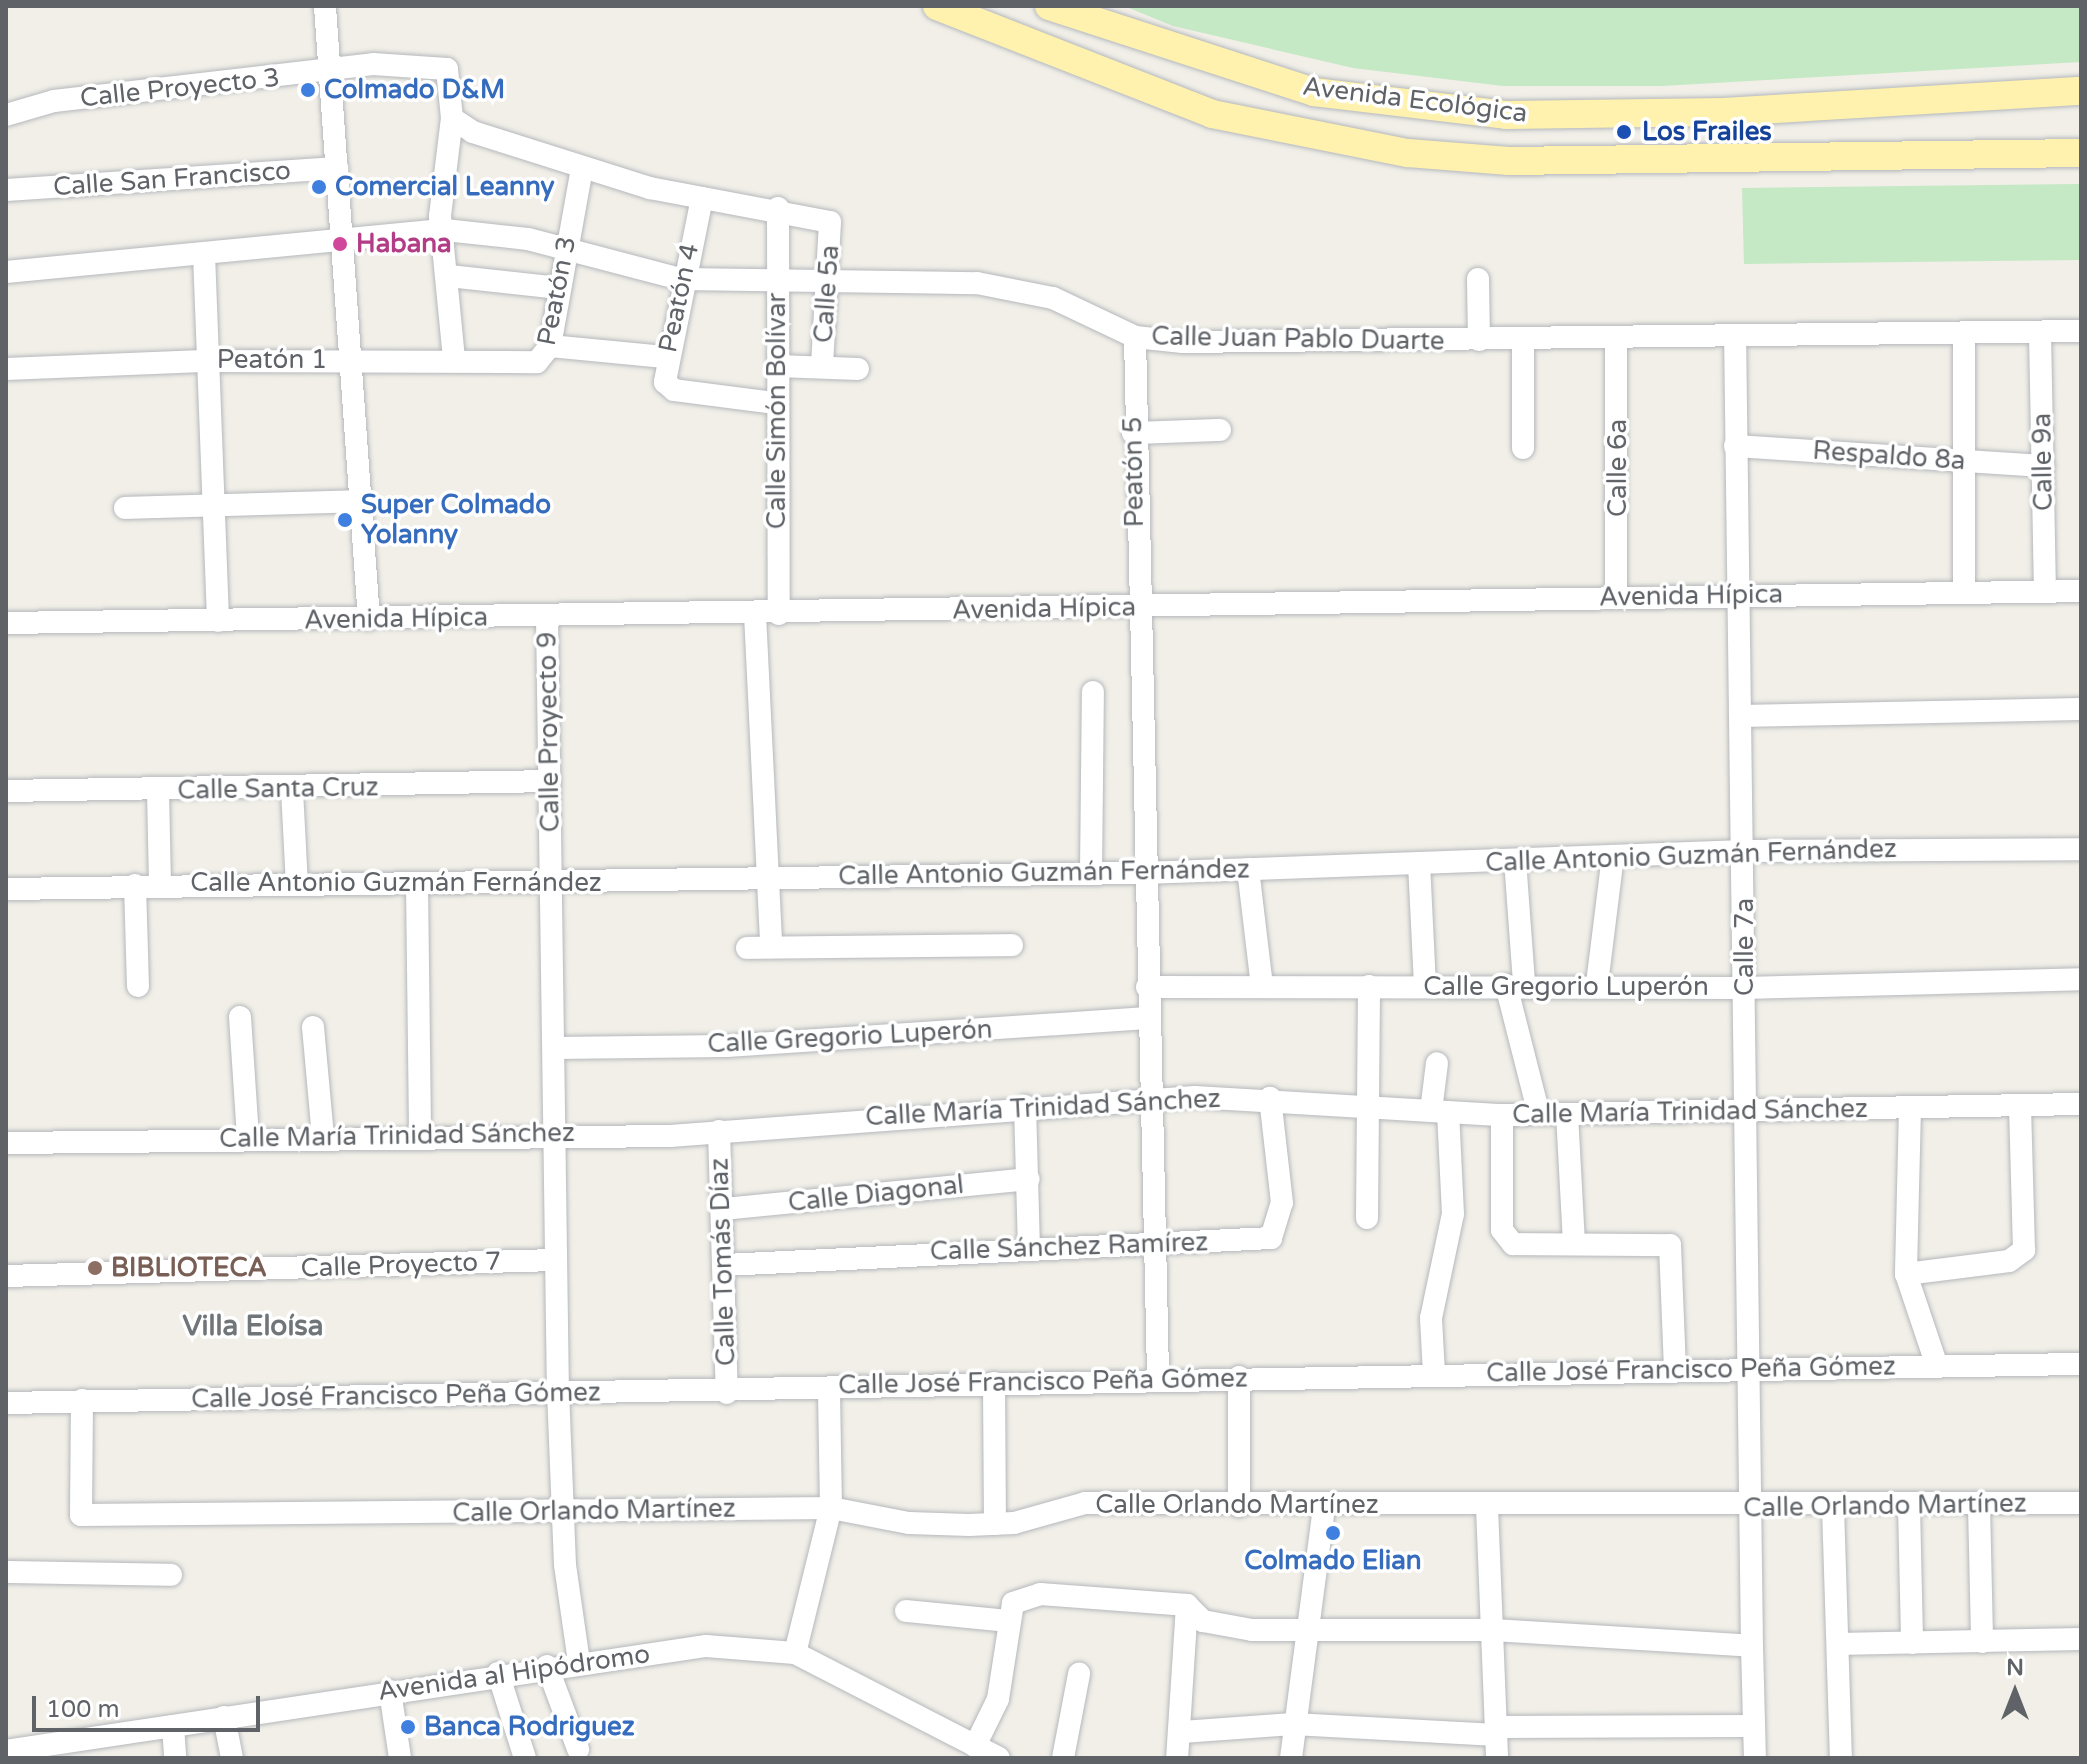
<!DOCTYPE html>
<html>
<head>
<meta charset="utf-8">
<style>
	body { margin:0 }
	#map { position:relative; width:2087px; height:1764px; overflow:hidden; background:#f1efe8; font-family:"Varela Round",sans-serif }
	div>[style] { position:absolute }
	.green>* { inset:0; background:#c5e8c5 }
	.roads { filter:drop-shadow(0 0 2px #b5b8bc) drop-shadow(0 0 2px #b5b8bc) }
	.minor>* { height:22px; margin:-11px; padding:0 11px; transform-origin:11px; border-radius:11px; background:#fff }
	.major>* { height:28px; margin:-14px; padding:0 14px; transform-origin:14px; border-radius:14px; background:#fff2af }
	.dots>* { width:22px; height:22px; translate:-50% -50%; box-sizing:border-box; border:4px solid #fff; border-radius:50% }
	span { translate:-50% -50%; white-space:nowrap; text-align:center; line-height:1.15; -webkit-text-stroke:7px #fff; paint-order:stroke }
	.street-label { font-size:26px; color:#5f6368 }
	.shop-label { font-size:26px; color:#366cbe; font-weight:700 }
	.left { translate:0 -50%; text-align:left }
	.transit-label { font-size:26px; color:#164399; font-weight:700 }
	.hotel-label { font-size:26px; color:#b23c85; font-weight:700 }
	.education-label { font-size:26px; color:#785e54; font-weight:700 }
	.neighbourhood-label { font-size:28px; color:#70757a; font-weight:700 }
	.frame { position:absolute; inset:0; border:8px solid #5f6368; pointer-events:none }
	.north { position:absolute; left:1975px; top:1652px; width:80px; height:80px; -webkit-text-stroke:6px #fff; paint-order:stroke; rotate:0deg; font-size:22px; font-weight:700; line-height:32px; text-align:center; color:#5f6368 }
	.north::after { content:''; display:block; margin:auto; width:28px; height:36px; background:#5f6368; clip-path:polygon(50% 0,100% 100%,50% 72%,0 100%) }
	.scale { position:absolute; left:32px; top:1696px; width:228px; height:36px; box-sizing:border-box; border:4px solid #5f6368; border-top:0; padding-left:10px; font-size:24px; line-height:28px; white-space:nowrap; color:#5f6368; -webkit-text-stroke:6px #fff; paint-order:stroke }
</style>
</head>
<body>
<div id="map">
	<div class="green">
		<i style="clip-path:polygon(1124px 6px,2081px 6px,2081px 62px,1662px 86px,1503px 86px,1353px 68px,1173px 26px)"></i>
		<i style="clip-path:polygon(2081px 184px,2081px 260px,1744px 264px,1742px 188px)"></i>
	</div>
	<div class="roads">
		<div class="minor">
			<i style="left:325px;top:7px;width:614px;rotate:85.89deg"></i>
			<i style="left:6px;top:115px;width:50px;rotate:-16.3deg"></i>
			<i style="left:54px;top:101px;width:321px;rotate:-6.6deg"></i>
			<i style="left:373px;top:64px;width:74px;rotate:3.9deg"></i>
			<i style="left:447px;top:69px;width:49px;rotate:84.2deg"></i>
			<i style="left:452px;top:118px;width:99px;rotate:97deg"></i>
			<i style="left:440px;top:216px;width:144px;rotate:84.4deg"></i>
			<i style="left:452px;top:118px;width:25px;rotate:34deg"></i>
			<i style="left:473px;top:132px;width:186px;rotate:17.6deg"></i>
			<i style="left:650px;top:188px;width:183px;rotate:10.7deg"></i>
			<i style="left:830px;top:222px;width:144px;rotate:93.2deg"></i>
			<i style="left:6px;top:190px;width:332px;rotate:-3.8deg"></i>
			<i style="left:702px;top:198px;width:188px;rotate:101.4deg"></i>
			<i style="left:665px;top:382px;width:12px;rotate:42deg"></i>
			<i style="left:674px;top:390px;width:101px;rotate:7.4deg"></i>
			<i style="left:778px;top:208px;width:406px;rotate:89.9deg"></i>
			<i style="left:204px;top:254px;width:367px;rotate:87.8deg"></i>
			<i style="left:6px;top:272px;width:441px;rotate:-5.5deg"></i>
			<i style="left:445px;top:230px;width:83px;rotate:6.2deg"></i>
			<i style="left:528px;top:239px;width:158px;rotate:14.7deg"></i>
			<i style="left:681px;top:279px;width:296px;rotate:0.8deg"></i>
			<i style="left:977px;top:283px;width:77px;rotate:11.2deg"></i>
			<i style="left:1053px;top:298px;width:91px;rotate:25.4deg"></i>
			<i style="left:1135px;top:337px;width:48px;rotate:5.9deg"></i>
			<i style="left:1183px;top:342px;width:898px;rotate:-0.7deg"></i>
			<i style="left:449px;top:276px;width:111px;rotate:6.2deg"></i>
			<i style="left:1478px;top:279px;width:61px;rotate:89.1deg"></i>
			<i style="left:2040px;top:333px;width:258px;rotate:88.9deg"></i>
			<i style="left:1964px;top:334px;width:258px;rotate:90deg"></i>
			<i style="left:1135px;top:337px;width:1039px;rotate:88.73deg"></i>
			<i style="left:1616px;top:339px;width:258px;rotate:90deg"></i>
			<i style="left:550px;top:346px;width:115px;rotate:5.5deg"></i>
			<i style="left:778px;top:366px;width:80px;rotate:2.1deg"></i>
			<i style="left:6px;top:369px;width:197px;rotate:-2.3deg"></i>
			<i style="left:203px;top:361px;width:334px;rotate:0.2deg"></i>
			<i style="left:537px;top:362px;width:21px;rotate:-51deg"></i>
			<i style="left:550px;top:346px;width:180px;rotate:-79.8deg"></i>
			<i style="left:1133px;top:433px;width:87px;rotate:-2deg"></i>
			<i style="left:1735px;top:446px;width:309px;rotate:3.7deg"></i>
			<i style="left:1523px;top:448px;width:108px;rotate:-90deg"></i>
			<i style="left:125px;top:508px;width:237px;rotate:-1.7deg"></i>
			<i style="left:755px;top:614px;width:333px;rotate:87.2deg"></i>
			<i style="left:547px;top:617px;width:774px;rotate:89.19deg"></i>
			<i style="left:558px;top:1391px;width:174px;rotate:87.7deg"></i>
			<i style="left:565px;top:1565px;width:98px;rotate:81.8deg"></i>
			<i style="left:6px;top:623px;width:2075px;rotate:-0.88deg"></i>
			<i style="left:1740px;top:716px;width:341px;rotate:-1.2deg"></i>
			<i style="left:158px;top:790px;width:94px;rotate:88.8deg"></i>
			<i style="left:292px;top:790px;width:94px;rotate:87deg"></i>
			<i style="left:6px;top:791px;width:544px;rotate:-1.05deg"></i>
			<i style="left:1515px;top:860px;width:124px;rotate:85.8deg"></i>
			<i style="left:1419px;top:863px;width:122px;rotate:87.2deg"></i>
			<i style="left:1248px;top:869px;width:118px;rotate:83.2deg"></i>
			<i style="left:1091px;top:873px;width:181px;rotate:-89.4deg"></i>
			<i style="left:417px;top:884px;width:251px;rotate:89.3deg"></i>
			<i style="left:135px;top:885px;width:101px;rotate:88.3deg"></i>
			<i style="left:6px;top:889px;width:1138px;rotate:-0.81deg"></i>
			<i style="left:1144px;top:873px;width:601px;rotate:-2.1deg"></i>
			<i style="left:1745px;top:851px;width:336px;rotate:-0.3deg"></i>
			<i style="left:747px;top:948px;width:265px;rotate:-0.6deg"></i>
			<i style="left:1597px;top:984px;width:129px;rotate:-82.9deg"></i>
			<i style="left:1506px;top:985px;width:133px;rotate:75.7deg"></i>
			<i style="left:1147px;top:987px;width:597px;rotate:0.1deg"></i>
			<i style="left:1744px;top:988px;width:337px;rotate:-1.5deg"></i>
			<i style="left:240px;top:1017px;width:122px;rotate:86.2deg"></i>
			<i style="left:313px;top:1027px;width:110px;rotate:84.8deg"></i>
			<i style="left:554px;top:1048px;width:173px;rotate:-0.7deg"></i>
			<i style="left:727px;top:1046px;width:421px;rotate:-3.8deg"></i>
			<i style="left:1025px;top:1106px;width:139px;rotate:88.4deg"></i>
			<i style="left:1910px;top:1108px;width:166px;rotate:91.4deg"></i>
			<i style="left:1906px;top:1274px;width:97px;rotate:71.4deg"></i>
			<i style="left:1431px;top:1111px;width:48px;rotate:-82.9deg"></i>
			<i style="left:1567px;top:1114px;width:128px;rotate:86.9deg"></i>
			<i style="left:1502px;top:1115px;width:115px;rotate:90deg"></i>
			<i style="left:1502px;top:1230px;width:18px;rotate:52deg"></i>
			<i style="left:1513px;top:1244px;width:157px;rotate:0.4deg"></i>
			<i style="left:1670px;top:1245px;width:125px;rotate:87.7deg"></i>
			<i style="left:719px;top:1131px;width:262px;rotate:88.3deg"></i>
			<i style="left:6px;top:1143px;width:664px;rotate:-0.6deg"></i>
			<i style="left:670px;top:1136px;width:526px;rotate:-4.25deg"></i>
			<i style="left:1195px;top:1097px;width:308px;rotate:3.4deg"></i>
			<i style="left:1502px;top:1115px;width:579px;rotate:-1.09deg"></i>
			<i style="left:723px;top:1209px;width:307px;rotate:-5.6deg"></i>
			<i style="left:1367px;top:1218px;width:232px;rotate:-89.5deg"></i>
			<i style="left:725px;top:1265px;width:547px;rotate:-2.83deg"></i>
			<i style="left:1271px;top:1238px;width:37px;rotate:-73deg"></i>
			<i style="left:1282px;top:1203px;width:106px;rotate:-96.5deg"></i>
			<i style="left:1906px;top:1274px;width:104px;rotate:-7.2deg"></i>
			<i style="left:2009px;top:1261px;width:19px;rotate:-36deg"></i>
			<i style="left:2024px;top:1250px;width:145px;rotate:-91.6deg"></i>
			<i style="left:6px;top:1276px;width:550px;rotate:-1.67deg"></i>
			<i style="left:1434px;top:1374px;width:56px;rotate:-93.1deg"></i>
			<i style="left:1431px;top:1318px;width:106px;rotate:-78.1deg"></i>
			<i style="left:1453px;top:1214px;width:101px;rotate:-92.8deg"></i>
			<i style="left:1239px;top:1377px;width:129px;rotate:90deg"></i>
			<i style="left:994px;top:1383px;width:141px;rotate:89.6deg"></i>
			<i style="left:82px;top:1400px;width:115px;rotate:90.5deg"></i>
			<i style="left:81px;top:1515px;width:750px;rotate:-0.53deg"></i>
			<i style="left:831px;top:1508px;width:79px;rotate:10.9deg"></i>
			<i style="left:909px;top:1523px;width:60px;rotate:1.9deg"></i>
			<i style="left:969px;top:1525px;width:45px;rotate:-2.5deg"></i>
			<i style="left:1014px;top:1523px;width:74px;rotate:-15.7deg"></i>
			<i style="left:1085px;top:1503px;width:996px"></i>
			<i style="left:6px;top:1403px;width:2075px;rotate:-1.08deg"></i>
			<i style="left:1979px;top:1505px;width:137px;rotate:88.7deg"></i>
			<i style="left:1909px;top:1506px;width:137px;rotate:88.7deg"></i>
			<i style="left:1487px;top:1507px;width:251px;rotate:87.7deg"></i>
			<i style="left:1833px;top:1507px;width:251px;rotate:88.2deg"></i>
			<i style="left:6px;top:1572px;width:165px;rotate:1deg"></i>
			<i style="left:1187px;top:1605px;width:23px;rotate:45deg"></i>
			<i style="left:1203px;top:1621px;width:50px;rotate:10.4deg"></i>
			<i style="left:1252px;top:1630px;width:241px"></i>
			<i style="left:1493px;top:1630px;width:259px;rotate:3.5deg"></i>
			<i style="left:1752px;top:1646px;width:1308px;rotate:-90.74deg"></i>
			<i style="left:906px;top:1611px;width:102px;rotate:5.6deg"></i>
			<i style="left:1838px;top:1644px;width:243px;rotate:-1.2deg"></i>
			<i style="left:1752px;top:1646px;width:112px;rotate:88.5deg"></i>
			<i style="left:795px;top:1653px;width:149px;rotate:-76.1deg"></i>
			<i style="left:831px;top:1508px;width:120px;rotate:-91deg"></i>
			<i style="left:547px;top:1666px;width:89px;rotate:69.5deg"></i>
			<i style="left:498px;top:1673px;width:89px;rotate:72.4deg"></i>
			<i style="left:390px;top:1691px;width:68px;rotate:81.5deg"></i>
			<i style="left:224px;top:1717px;width:42px;rotate:79deg"></i>
			<i style="left:173px;top:1726px;width:32px;rotate:86deg"></i>
			<i style="left:1497px;top:1727px;width:255px;rotate:-0.2deg"></i>
			<i style="left:1182px;top:1732px;width:111px;rotate:-4.1deg"></i>
			<i style="left:1293px;top:1724px;width:204px;rotate:3.1deg"></i>
			<i style="left:975px;top:1746px;width:52px;rotate:-63.9deg"></i>
			<i style="left:998px;top:1699px;width:97px;rotate:-81.1deg"></i>
			<i style="left:1013px;top:1603px;width:29px;rotate:-18deg"></i>
			<i style="left:1041px;top:1594px;width:146px;rotate:4.3deg"></i>
			<i style="left:1187px;top:1605px;width:153px;rotate:93.7deg"></i>
			<i style="left:6px;top:1751px;width:708px;rotate:-8.53deg"></i>
			<i style="left:706px;top:1646px;width:89px;rotate:4.5deg"></i>
			<i style="left:795px;top:1653px;width:229px;rotate:27.2deg"></i>
			<i style="left:1063px;top:1758px;width:86px;rotate:-79.2deg"></i>
			<i style="left:1291px;top:1758px;width:254px;rotate:-82.5deg"></i>
		</div>
		<div class="major">
			<i style="left:937px;top:6px;width:295px;rotate:21.4deg"></i>
			<i style="left:1212px;top:114px;width:200px;rotate:11.3deg"></i>
			<i style="left:1408px;top:153px;width:101px;rotate:4.5deg"></i>
			<i style="left:1509px;top:161px;width:572px;rotate:-0.8deg"></i>
			<i style="left:1049px;top:6px;width:279px;rotate:18deg"></i>
			<i style="left:1314px;top:92px;width:193px;rotate:6.8deg"></i>
			<i style="left:1506px;top:115px;width:218px;rotate:-0.8deg"></i>
			<i style="left:1724px;top:112px;width:358px;rotate:-3.4deg"></i>
		</div>
	</div>
	<div class="dots">
		<i style="left:308px;top:90px;background:#3f7fe0"></i>
		<i style="left:1624px;top:132px;background:#1a4fb4"></i>
		<i style="left:319px;top:187px;background:#3f7fe0"></i>
		<i style="left:340px;top:244px;background:#d1479c"></i>
		<i style="left:345px;top:520px;background:#3f7fe0"></i>
		<i style="left:95px;top:1268px;background:#8d6e63"></i>
		<i style="left:1333px;top:1533px;background:#3f7fe0"></i>
		<i style="left:408px;top:1727px;background:#3f7fe0"></i>
	</div>
	<div class="street-label">
		<span style="left:180px;top:88px;rotate:-6deg">Calle Proyecto 3</span>
		<span style="left:1415px;top:100px;rotate:7deg">Avenida Ecológica</span>
		<span style="left:172px;top:179px;rotate:-4deg">Calle San Francisco</span>
		<span style="left:557px;top:291px;rotate:-79deg">Peatón 3</span>
		<span style="left:827px;top:294px;rotate:-86deg">Calle 5a</span>
		<span style="left:679px;top:298px;rotate:-78deg">Peatón 4</span>
		<span style="left:1298px;top:339px;rotate:1deg">Calle Juan Pablo Duarte</span>
		<span style="left:272px;top:360px">Peatón 1</span>
		<span style="left:777px;top:411px;rotate:-90deg">Calle Simón Bolívar</span>
		<span style="left:1889px;top:456px;rotate:4deg">Respaldo 8a</span>
		<span style="left:2043px;top:462px;rotate:-91deg">Calle 9a</span>
		<span style="left:1618px;top:468px;rotate:-90deg">Calle 6a</span>
		<span style="left:1134px;top:472px;rotate:-91deg">Peatón 5</span>
		<span style="left:1691px;top:596px;rotate:-1deg">Avenida Hípica</span>
		<span style="left:1044px;top:609px;rotate:-1deg">Avenida Hípica</span>
		<span style="left:396px;top:619px;rotate:-1deg">Avenida Hípica</span>
		<span style="left:549px;top:732px;rotate:-91deg">Calle Proyecto 9</span>
		<span style="left:278px;top:789px;rotate:-1deg">Calle Santa Cruz</span>
		<span style="left:1691px;top:856px;rotate:-2deg">Calle Antonio Guzmán Fernández</span>
		<span style="left:1044px;top:873px;rotate:-1deg">Calle Antonio Guzmán Fernández</span>
		<span style="left:396px;top:883px">Calle Antonio Guzmán Fernández</span>
		<span style="left:1745px;top:947px;rotate:-90deg">Calle 7a</span>
		<span style="left:1566px;top:987px">Calle Gregorio Luperón</span>
		<span style="left:850px;top:1037px;rotate:-3deg">Calle Gregorio Luperón</span>
		<span style="left:1043px;top:1108px;rotate:-3deg">Calle María Trinidad Sánchez</span>
		<span style="left:1690px;top:1112px;rotate:-1deg">Calle María Trinidad Sánchez</span>
		<span style="left:397px;top:1136px;rotate:-1deg">Calle María Trinidad Sánchez</span>
		<span style="left:876px;top:1194px;rotate:-6deg">Calle Diagonal</span>
		<span style="left:1069px;top:1247px;rotate:-2deg">Calle Sánchez Ramírez</span>
		<span style="left:723px;top:1262px;rotate:-92deg">Calle Tomás Díaz</span>
		<span style="left:401px;top:1265px;rotate:-2deg">Calle Proyecto 7</span>
		<span style="left:1691px;top:1370px;rotate:-1deg">Calle José Francisco Peña Gómez</span>
		<span style="left:1043px;top:1382px;rotate:-1deg">Calle José Francisco Peña Gómez</span>
		<span style="left:396px;top:1396px;rotate:-1deg">Calle José Francisco Peña Gómez</span>
		<span style="left:1237px;top:1505px">Calle Orlando Martínez</span>
		<span style="left:1885px;top:1506px;rotate:-1deg">Calle Orlando Martínez</span>
		<span style="left:594px;top:1511px;rotate:-1deg">Calle Orlando Martínez</span>
		<span style="left:514px;top:1673px;rotate:-8deg">Avenida al Hipódromo</span>
	</div>
	<div class="shop-label">
		<span class="left" style="left:324px;top:90px">Colmado D&amp;M</span>
		<span class="left" style="left:335px;top:187px">Comercial Leanny</span>
		<span class="left" style="left:361px;top:520px">Super Colmado<br>Yolanny</span>
		<span style="left:1333px;top:1561px">Colmado Elian</span>
		<span class="left" style="left:424px;top:1727px">Banca Rodriguez</span>
	</div>
	<div class="transit-label">
		<span class="left" style="left:1642px;top:132px">Los Frailes</span>
	</div>
	<div class="hotel-label">
		<span class="left" style="left:356px;top:244px">Habana</span>
	</div>
	<div class="education-label">
		<span class="left" style="left:111px;top:1268px">BIBLIOTECA</span>
	</div>
	<div class="neighbourhood-label">
		<span style="left:253px;top:1326px">Villa Eloísa</span>
	</div>
	<div class="frame"></div>
	<div class="north">N</div>
	<div class="scale">100 m</div>
</div>
</body>
</html>
